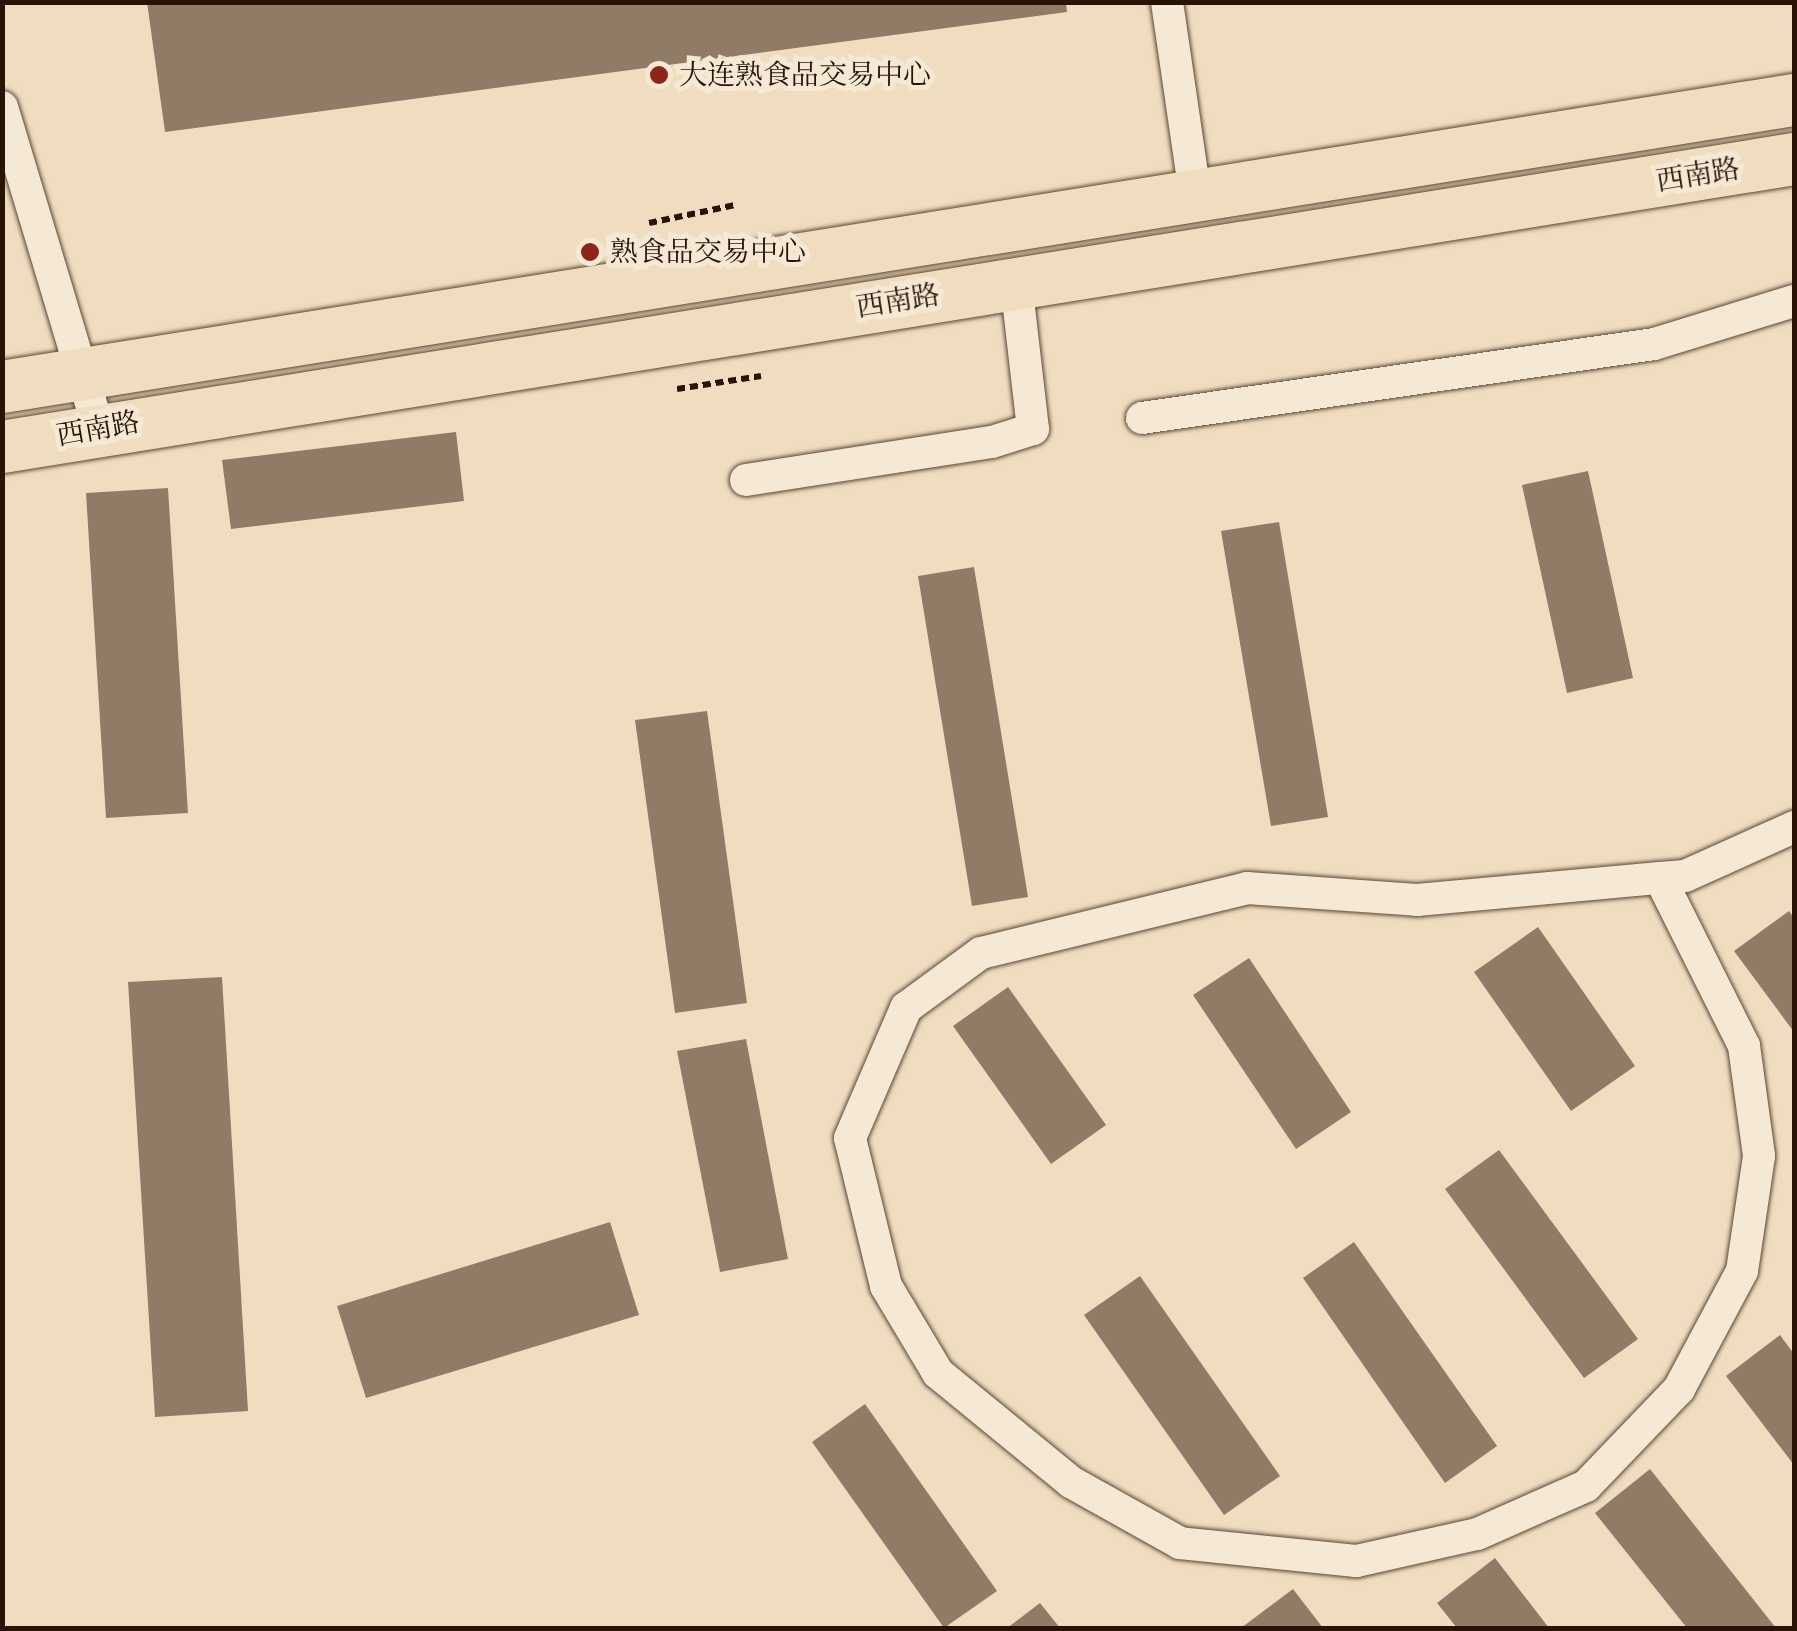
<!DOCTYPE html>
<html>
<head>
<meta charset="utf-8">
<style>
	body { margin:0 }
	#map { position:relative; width:1797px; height:1631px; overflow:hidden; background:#f0ddbf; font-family:Alegreya,"Noto Serif SC",serif }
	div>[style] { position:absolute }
	.building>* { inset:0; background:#907c66 }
	.path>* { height:6px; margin-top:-3px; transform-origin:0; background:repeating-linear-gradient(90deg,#281306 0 8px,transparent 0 13px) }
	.roads { filter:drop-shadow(0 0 2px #5a4634) drop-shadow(0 0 2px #5a4634) }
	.street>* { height:32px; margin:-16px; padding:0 16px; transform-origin:16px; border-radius:16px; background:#f5e9d5 }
	.primary>* { height:52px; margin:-26px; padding:0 26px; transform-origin:26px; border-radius:26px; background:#f0ddbf }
	.dots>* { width:28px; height:28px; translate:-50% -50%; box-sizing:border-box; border:5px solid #f5e9d5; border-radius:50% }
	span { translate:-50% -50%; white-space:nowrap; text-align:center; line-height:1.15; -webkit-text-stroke:10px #f5e9d5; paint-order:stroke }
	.poi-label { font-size:28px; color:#281306 }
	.left { translate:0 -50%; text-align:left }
	.street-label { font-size:28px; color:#281306 }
	.frame { position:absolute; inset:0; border:5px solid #281306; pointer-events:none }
</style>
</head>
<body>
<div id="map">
	<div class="building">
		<i style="clip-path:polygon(147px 2px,1066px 2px,1067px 12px,165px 132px)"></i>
		<i style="clip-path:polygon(456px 432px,464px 501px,231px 529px,222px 460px)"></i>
		<i style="clip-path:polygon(1588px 471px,1633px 678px,1567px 693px,1522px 485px)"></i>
		<i style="clip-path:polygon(168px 488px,188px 813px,106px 818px,86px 493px)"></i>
		<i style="clip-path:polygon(1279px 522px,1328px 817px,1271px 826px,1221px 531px)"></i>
		<i style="clip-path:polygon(974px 567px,1028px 897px,972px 906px,918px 576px)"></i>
		<i style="clip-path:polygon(707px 711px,747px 1003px,675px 1013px,635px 720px)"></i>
		<i style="clip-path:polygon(1789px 911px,1794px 918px,1794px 1032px,1734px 951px)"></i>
		<i style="clip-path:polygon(1538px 927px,1635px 1066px,1571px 1111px,1474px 972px)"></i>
		<i style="clip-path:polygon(1249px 958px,1351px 1112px,1296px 1149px,1193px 995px)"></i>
		<i style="clip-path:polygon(222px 977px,248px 1411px,155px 1417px,128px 982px)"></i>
		<i style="clip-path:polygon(1008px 987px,1106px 1125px,1051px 1164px,953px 1026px)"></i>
		<i style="clip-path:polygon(746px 1039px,788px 1259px,720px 1272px,677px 1051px)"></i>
		<i style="clip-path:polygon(1499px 1150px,1638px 1339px,1584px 1378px,1445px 1189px)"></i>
		<i style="clip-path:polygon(610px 1222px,639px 1315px,366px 1398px,337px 1306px)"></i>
		<i style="clip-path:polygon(1354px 1242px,1497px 1446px,1445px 1483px,1303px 1278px)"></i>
		<i style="clip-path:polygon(1140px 1276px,1280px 1476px,1224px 1515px,1084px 1315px)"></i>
		<i style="clip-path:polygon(1780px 1335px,1794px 1354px,1794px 1465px,1726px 1376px)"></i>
		<i style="clip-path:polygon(865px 1404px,997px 1591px,944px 1628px,812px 1442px)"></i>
		<i style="clip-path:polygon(1650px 1469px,1776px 1628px,1687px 1628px,1595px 1513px)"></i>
		<i style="clip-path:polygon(1495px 1558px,1549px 1628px,1457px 1628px,1437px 1603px)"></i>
		<i style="clip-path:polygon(1293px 1589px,1323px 1628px,1241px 1628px)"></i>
		<i style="clip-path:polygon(1040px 1603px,1060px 1628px,1007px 1628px)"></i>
	</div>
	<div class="path">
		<i style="left:649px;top:223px;width:88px;rotate:-11.8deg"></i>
		<i style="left:677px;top:389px;width:85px;rotate:-8.8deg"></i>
	</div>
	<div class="roads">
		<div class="street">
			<i style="left:1167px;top:2px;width:195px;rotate:81.7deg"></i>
			<i style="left:2px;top:107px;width:335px;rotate:73.3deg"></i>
			<i style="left:1142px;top:418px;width:517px;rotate:-8.22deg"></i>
			<i style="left:1654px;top:344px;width:146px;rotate:-17.1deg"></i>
			<i style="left:746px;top:480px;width:249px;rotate:-8.8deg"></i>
			<i style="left:992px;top:442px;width:43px;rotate:-17.6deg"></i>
			<i style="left:1033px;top:429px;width:147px;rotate:-96.6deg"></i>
			<i style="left:1660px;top:878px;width:188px;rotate:63.4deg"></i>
			<i style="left:1744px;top:1046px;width:111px;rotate:82.2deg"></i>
			<i style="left:1759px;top:1156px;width:116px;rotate:98.4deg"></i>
			<i style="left:1742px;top:1271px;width:134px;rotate:118.1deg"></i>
			<i style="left:1679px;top:1389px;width:134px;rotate:133.8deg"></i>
			<i style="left:1586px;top:1486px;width:119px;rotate:156.2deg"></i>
			<i style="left:1477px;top:1534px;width:124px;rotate:167.4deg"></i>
			<i style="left:1356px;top:1561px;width:177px;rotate:-174.2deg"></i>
			<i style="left:1180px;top:1543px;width:125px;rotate:-150.8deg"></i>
			<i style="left:1071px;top:1482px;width:172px;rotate:-140.7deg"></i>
			<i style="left:938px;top:1373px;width:101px;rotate:-120.9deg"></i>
			<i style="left:886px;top:1286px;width:152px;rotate:-103.7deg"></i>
			<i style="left:850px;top:1138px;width:142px;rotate:-66.7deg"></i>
			<i style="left:906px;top:1008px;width:93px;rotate:-36.3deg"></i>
			<i style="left:981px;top:953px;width:274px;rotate:-13.7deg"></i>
			<i style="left:1247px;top:888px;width:170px;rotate:4deg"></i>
			<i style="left:1417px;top:900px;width:244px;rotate:-5.2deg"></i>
			<i style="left:1660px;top:878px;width:25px;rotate:-5deg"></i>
			<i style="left:1685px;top:876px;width:120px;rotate:-24.2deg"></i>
		</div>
		<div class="primary">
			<i style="left:2px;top:387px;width:1815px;rotate:-9.1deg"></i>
			<i style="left:2px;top:447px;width:1815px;rotate:-9.13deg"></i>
		</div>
	</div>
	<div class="dots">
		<i style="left:659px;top:75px;background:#8f2418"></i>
		<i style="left:590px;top:252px;background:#8f2418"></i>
	</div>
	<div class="poi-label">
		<span class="left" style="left:679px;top:75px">大连熟食品交易中心</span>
		<span class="left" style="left:610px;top:252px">熟食品交易中心</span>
	</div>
	<div class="street-label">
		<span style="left:1698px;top:175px;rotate:-9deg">西南路</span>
		<span style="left:898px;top:301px;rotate:-9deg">西南路</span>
		<span style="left:98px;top:429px;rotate:-10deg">西南路</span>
	</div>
	<div class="frame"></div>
</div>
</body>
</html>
